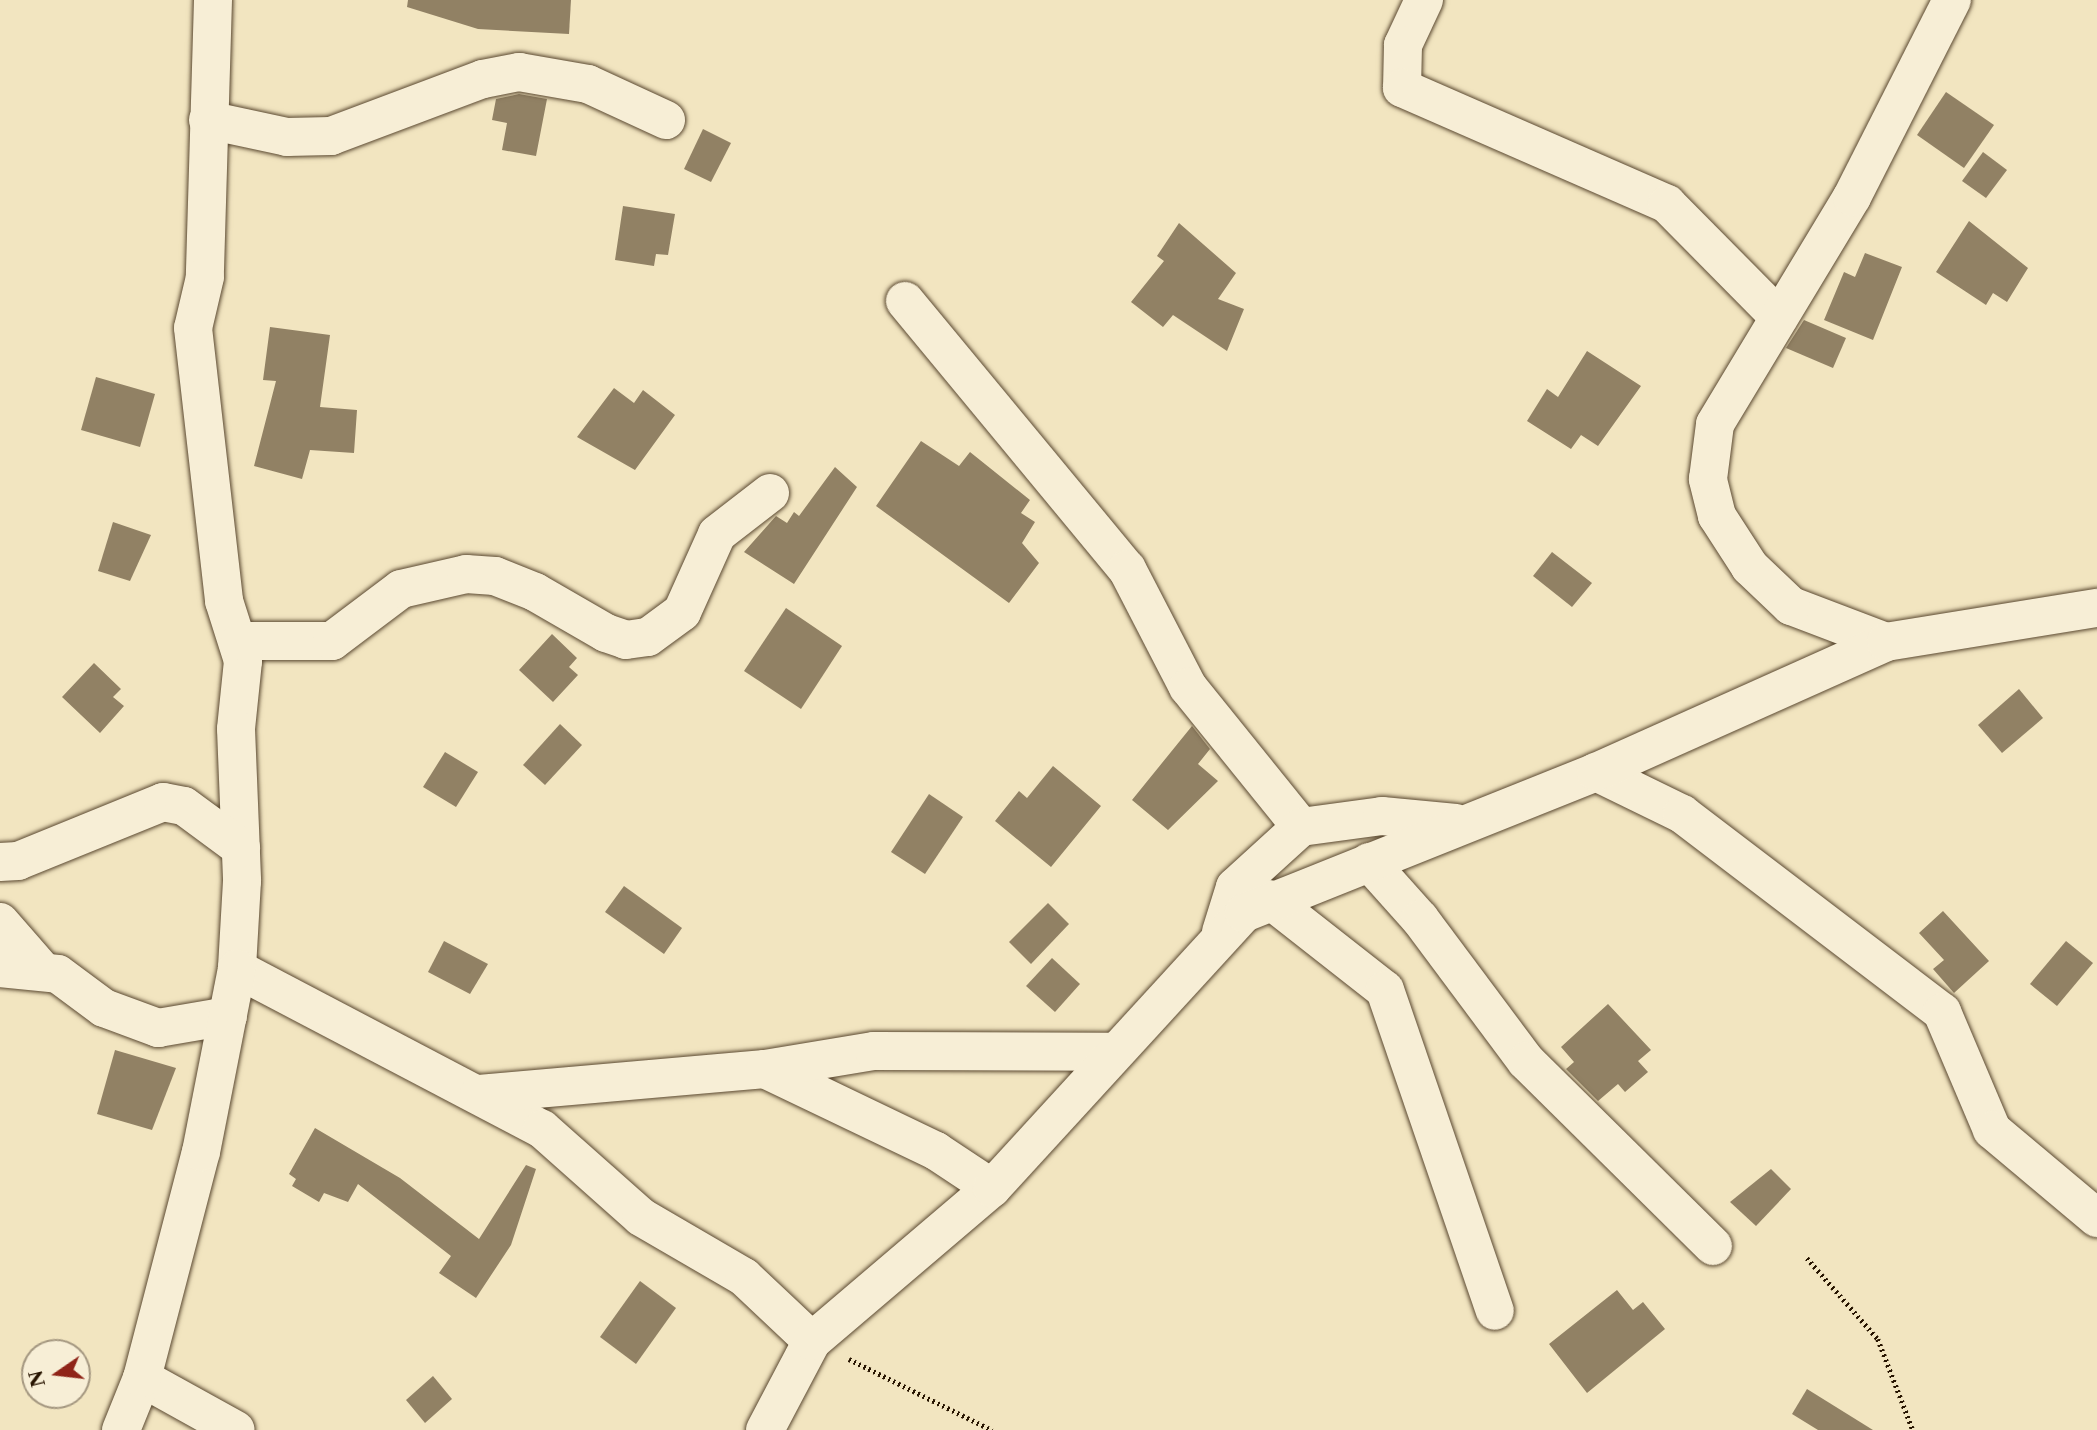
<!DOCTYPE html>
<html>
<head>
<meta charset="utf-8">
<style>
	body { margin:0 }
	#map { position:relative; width:2097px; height:1430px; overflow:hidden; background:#f2e5c0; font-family:"Libre Caslon Text",serif }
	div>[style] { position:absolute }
	.building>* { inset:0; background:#918164 }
	.path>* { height:4.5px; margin-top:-2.25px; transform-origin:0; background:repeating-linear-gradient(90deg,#271400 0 2px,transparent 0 5.5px) }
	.roads { filter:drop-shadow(0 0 2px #5a4830) drop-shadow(0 0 2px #5a4830) }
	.minor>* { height:38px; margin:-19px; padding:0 19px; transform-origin:19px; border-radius:19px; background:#f7eed6 }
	span { translate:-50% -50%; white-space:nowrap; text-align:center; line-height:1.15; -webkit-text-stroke:5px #f7eed6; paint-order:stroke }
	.north { position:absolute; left:21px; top:1339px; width:70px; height:70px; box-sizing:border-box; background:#f7eed6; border:2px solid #a49780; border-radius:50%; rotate:256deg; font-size:19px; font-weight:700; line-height:28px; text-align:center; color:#271400 }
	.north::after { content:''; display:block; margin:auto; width:24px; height:32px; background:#8f2418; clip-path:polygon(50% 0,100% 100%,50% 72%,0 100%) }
</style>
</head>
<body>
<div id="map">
	<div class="building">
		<i style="clip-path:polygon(408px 0,571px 0,569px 34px,478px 29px,407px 7px)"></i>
		<i style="clip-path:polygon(1946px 92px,1994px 125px,1964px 168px,1917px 135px)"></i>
		<i style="clip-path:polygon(519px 94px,547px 99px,536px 156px,502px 150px,507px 123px,492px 120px,496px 99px)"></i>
		<i style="clip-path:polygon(703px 129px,731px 143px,711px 182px,684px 169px)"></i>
		<i style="clip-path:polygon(1983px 152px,2007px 170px,1986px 198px,1962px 181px)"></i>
		<i style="clip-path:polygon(623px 206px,675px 214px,668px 255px,656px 254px,654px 266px,615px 260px)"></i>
		<i style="clip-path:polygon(1969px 221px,2028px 268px,2007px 302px,1993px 293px,1986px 305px,1936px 272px)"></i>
		<i style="clip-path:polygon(1179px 223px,1236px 273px,1218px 299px,1244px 309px,1227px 351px,1173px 315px,1163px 327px,1131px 302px,1164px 261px,1157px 256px)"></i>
		<i style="clip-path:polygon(1865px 253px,1902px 267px,1873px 340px,1824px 320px,1844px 272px,1855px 277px)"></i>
		<i style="clip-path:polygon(1804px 320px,1846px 338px,1833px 368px,1786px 348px)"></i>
		<i style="clip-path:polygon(270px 327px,330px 335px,320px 407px,357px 410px,354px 453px,310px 450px,302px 479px,254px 466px,276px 381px,263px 380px)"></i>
		<i style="clip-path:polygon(1587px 351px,1641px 386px,1598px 446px,1581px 435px,1571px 449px,1527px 421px,1547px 389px,1558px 397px)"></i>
		<i style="clip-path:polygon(96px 377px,155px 394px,140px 447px,81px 430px)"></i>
		<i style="clip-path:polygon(614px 388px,634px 403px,643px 390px,675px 415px,635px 470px,577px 437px)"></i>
		<i style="clip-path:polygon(921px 441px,959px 466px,970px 452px,1030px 500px,1021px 513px,1035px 522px,1022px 543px,1039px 563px,1009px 603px,876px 506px)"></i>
		<i style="clip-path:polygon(835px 467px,857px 487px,794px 584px,744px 552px,776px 516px,787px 523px,794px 512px,799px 516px)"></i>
		<i style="clip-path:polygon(113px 522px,151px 535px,130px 581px,98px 571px)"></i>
		<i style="clip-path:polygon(1552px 552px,1592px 583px,1572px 607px,1533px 576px)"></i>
		<i style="clip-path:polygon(786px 608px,842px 646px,801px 709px,744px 671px)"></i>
		<i style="clip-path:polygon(552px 634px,577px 658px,569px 667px,578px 675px,553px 702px,519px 670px)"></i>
		<i style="clip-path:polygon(94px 663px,121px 689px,113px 697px,124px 706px,100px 733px,62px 697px)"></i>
		<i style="clip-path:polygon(2019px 689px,2043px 718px,2002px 753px,1978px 725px)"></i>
		<i style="clip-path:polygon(560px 724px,582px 745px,545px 785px,523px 765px)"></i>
		<i style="clip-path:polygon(1192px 726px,1210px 749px,1198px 764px,1218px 781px,1168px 830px,1132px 800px)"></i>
		<i style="clip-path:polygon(445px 752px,478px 772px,456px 807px,423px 787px)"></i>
		<i style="clip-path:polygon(1053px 766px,1101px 806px,1051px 867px,995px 821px,1019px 791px,1027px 798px)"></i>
		<i style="clip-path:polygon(929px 794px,963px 817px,925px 874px,891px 852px)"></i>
		<i style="clip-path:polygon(624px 886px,682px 928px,664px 954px,605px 912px)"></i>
		<i style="clip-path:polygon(1048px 903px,1069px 924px,1031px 964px,1009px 942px)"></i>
		<i style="clip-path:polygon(1943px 911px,1989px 961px,1954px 993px,1933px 969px,1944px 960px,1919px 933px)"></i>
		<i style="clip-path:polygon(444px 941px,488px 964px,470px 994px,428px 972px)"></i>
		<i style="clip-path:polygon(2066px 941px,2093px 963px,2057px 1006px,2030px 984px)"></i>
		<i style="clip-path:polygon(1052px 958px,1080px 984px,1055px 1012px,1026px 986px)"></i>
		<i style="clip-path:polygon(1608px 1004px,1651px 1050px,1638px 1061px,1648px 1072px,1625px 1092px,1618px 1084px,1598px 1101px,1566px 1069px,1574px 1062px,1561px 1047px)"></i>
		<i style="clip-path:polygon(115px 1050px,176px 1068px,152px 1130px,97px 1114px)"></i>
		<i style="clip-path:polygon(315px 1128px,400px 1178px,479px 1239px,526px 1165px,536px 1169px,511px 1245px,476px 1298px,439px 1273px,451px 1256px,358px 1184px,348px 1202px,324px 1193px,319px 1202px,292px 1186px,296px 1179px,289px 1174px)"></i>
		<i style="clip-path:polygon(1771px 1169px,1791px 1189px,1756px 1226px,1730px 1202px)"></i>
		<i style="clip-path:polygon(640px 1281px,676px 1308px,636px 1364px,600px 1337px)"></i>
		<i style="clip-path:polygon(1617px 1290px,1633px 1310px,1643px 1302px,1665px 1329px,1587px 1393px,1549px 1344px)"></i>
		<i style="clip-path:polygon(433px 1376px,452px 1399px,425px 1423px,406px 1400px)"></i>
		<i style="clip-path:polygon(1807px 1389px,1873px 1430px,1818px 1430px,1792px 1414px)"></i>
	</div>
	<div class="path">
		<i style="left:1807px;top:1258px;width:108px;rotate:48.8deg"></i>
		<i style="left:1878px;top:1339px;width:97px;rotate:69deg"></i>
		<i style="left:849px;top:1359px;width:160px;rotate:26.4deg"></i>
	</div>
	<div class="roads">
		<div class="minor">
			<i style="left:213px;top:0;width:277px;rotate:91.7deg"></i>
			<i style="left:205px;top:277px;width:52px;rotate:103.2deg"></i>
			<i style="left:193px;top:328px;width:275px;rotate:83.5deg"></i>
			<i style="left:224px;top:601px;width:63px;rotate:72.4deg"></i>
			<i style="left:243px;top:661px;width:68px;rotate:95.9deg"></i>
			<i style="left:236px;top:729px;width:152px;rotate:87.7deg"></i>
			<i style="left:242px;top:881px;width:88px;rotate:93.3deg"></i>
			<i style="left:237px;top:969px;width:344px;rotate:27.7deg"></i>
			<i style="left:542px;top:1129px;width:132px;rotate:41.6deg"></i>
			<i style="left:641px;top:1217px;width:119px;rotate:30.2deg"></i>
			<i style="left:744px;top:1277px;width:93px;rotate:43.3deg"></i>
			<i style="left:1424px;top:0;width:50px;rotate:115deg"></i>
			<i style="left:1403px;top:45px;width:43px;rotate:91.3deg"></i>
			<i style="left:1402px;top:88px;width:289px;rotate:23.6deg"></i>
			<i style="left:1667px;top:204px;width:159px;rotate:45.3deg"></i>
			<i style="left:208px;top:120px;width:81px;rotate:12.1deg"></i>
			<i style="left:287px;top:137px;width:44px;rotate:-1.3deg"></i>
			<i style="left:331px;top:136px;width:162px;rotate:-20.6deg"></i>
			<i style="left:483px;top:79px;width:37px;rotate:-11deg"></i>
			<i style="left:519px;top:72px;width:70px;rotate:9.9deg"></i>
			<i style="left:588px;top:84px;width:86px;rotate:24.8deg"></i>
			<i style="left:905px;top:301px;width:348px;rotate:50.4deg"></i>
			<i style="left:1127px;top:569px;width:133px;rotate:62.7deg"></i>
			<i style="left:1188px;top:687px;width:180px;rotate:51.1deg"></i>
			<i style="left:240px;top:641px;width:92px"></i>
			<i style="left:332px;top:641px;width:86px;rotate:-37deg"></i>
			<i style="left:401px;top:589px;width:67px;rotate:-13deg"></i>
			<i style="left:466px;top:574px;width:29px;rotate:4deg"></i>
			<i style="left:495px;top:576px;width:43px;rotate:21.8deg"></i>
			<i style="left:535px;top:592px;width:82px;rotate:30deg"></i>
			<i style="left:606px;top:633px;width:21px;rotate:19deg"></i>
			<i style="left:626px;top:640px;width:22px;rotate:-8deg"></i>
			<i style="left:648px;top:637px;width:42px;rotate:-36.3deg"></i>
			<i style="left:682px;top:612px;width:85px;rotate:-65.8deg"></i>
			<i style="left:717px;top:534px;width:67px;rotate:-37.7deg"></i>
			<i style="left:1886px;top:642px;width:102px;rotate:-159.2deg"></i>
			<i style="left:1791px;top:606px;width:57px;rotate:-136.4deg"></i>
			<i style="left:1750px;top:567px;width:61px;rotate:-122.9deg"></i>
			<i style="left:1717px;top:516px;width:38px;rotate:-104deg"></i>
			<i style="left:1708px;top:479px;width:55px;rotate:-82.7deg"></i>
			<i style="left:1715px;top:424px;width:265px;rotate:-58.9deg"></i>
			<i style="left:1852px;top:197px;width:221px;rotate:-63.1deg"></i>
			<i style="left:1596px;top:772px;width:96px;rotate:26deg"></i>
			<i style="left:1682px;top:814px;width:327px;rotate:37.3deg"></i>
			<i style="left:1942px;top:1012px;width:128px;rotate:67deg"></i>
			<i style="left:1992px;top:1130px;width:137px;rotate:40deg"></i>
			<i style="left:0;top:862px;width:18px;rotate:-3deg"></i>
			<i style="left:18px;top:861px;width:157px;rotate:-22.1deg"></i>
			<i style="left:163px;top:802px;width:21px;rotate:11deg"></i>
			<i style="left:184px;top:806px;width:71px;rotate:36.4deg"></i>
			<i style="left:1369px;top:862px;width:76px;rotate:48.2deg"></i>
			<i style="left:1420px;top:919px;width:177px;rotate:53.3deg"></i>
			<i style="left:1526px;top:1061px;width:263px;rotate:44.7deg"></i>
			<i style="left:1269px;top:899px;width:147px;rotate:38.1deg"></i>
			<i style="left:1385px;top:990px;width:339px;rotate:71.1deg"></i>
			<i style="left:0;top:922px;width:62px;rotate:48.9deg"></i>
			<i style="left:1221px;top:932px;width:47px;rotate:-72.7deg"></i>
			<i style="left:1235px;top:887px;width:89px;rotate:-42.3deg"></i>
			<i style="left:1301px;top:827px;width:82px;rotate:-7.7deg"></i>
			<i style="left:1382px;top:816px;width:74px;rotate:5.4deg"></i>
			<i style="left:0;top:968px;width:58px;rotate:5.9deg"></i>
			<i style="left:58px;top:974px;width:57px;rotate:36.5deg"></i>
			<i style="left:104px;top:1008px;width:58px;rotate:20.3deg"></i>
			<i style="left:158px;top:1028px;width:71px;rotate:-9.7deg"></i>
			<i style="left:765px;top:1069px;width:190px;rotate:25.6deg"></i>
			<i style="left:936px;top:1151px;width:67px;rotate:33.5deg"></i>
			<i style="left:479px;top:1094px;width:287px;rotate:-5deg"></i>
			<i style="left:765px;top:1069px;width:110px;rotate:-9.4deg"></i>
			<i style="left:874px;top:1051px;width:236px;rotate:0.2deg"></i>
			<i style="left:142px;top:1378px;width:107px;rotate:29deg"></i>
			<i style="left:121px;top:1430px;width:56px;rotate:-68deg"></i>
			<i style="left:142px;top:1378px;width:234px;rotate:-75.4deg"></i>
			<i style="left:201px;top:1152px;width:187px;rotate:-78.9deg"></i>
			<i style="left:765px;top:1430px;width:101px;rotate:-62.2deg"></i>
			<i style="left:812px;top:1341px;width:236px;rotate:-40.4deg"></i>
			<i style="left:992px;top:1188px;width:373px;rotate:-47.5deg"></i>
			<i style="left:1244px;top:913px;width:379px;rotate:-21.8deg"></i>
			<i style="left:1596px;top:772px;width:318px;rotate:-24.1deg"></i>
			<i style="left:1886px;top:642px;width:214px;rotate:-9.2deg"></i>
		</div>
	</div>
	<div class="north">N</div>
</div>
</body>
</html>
